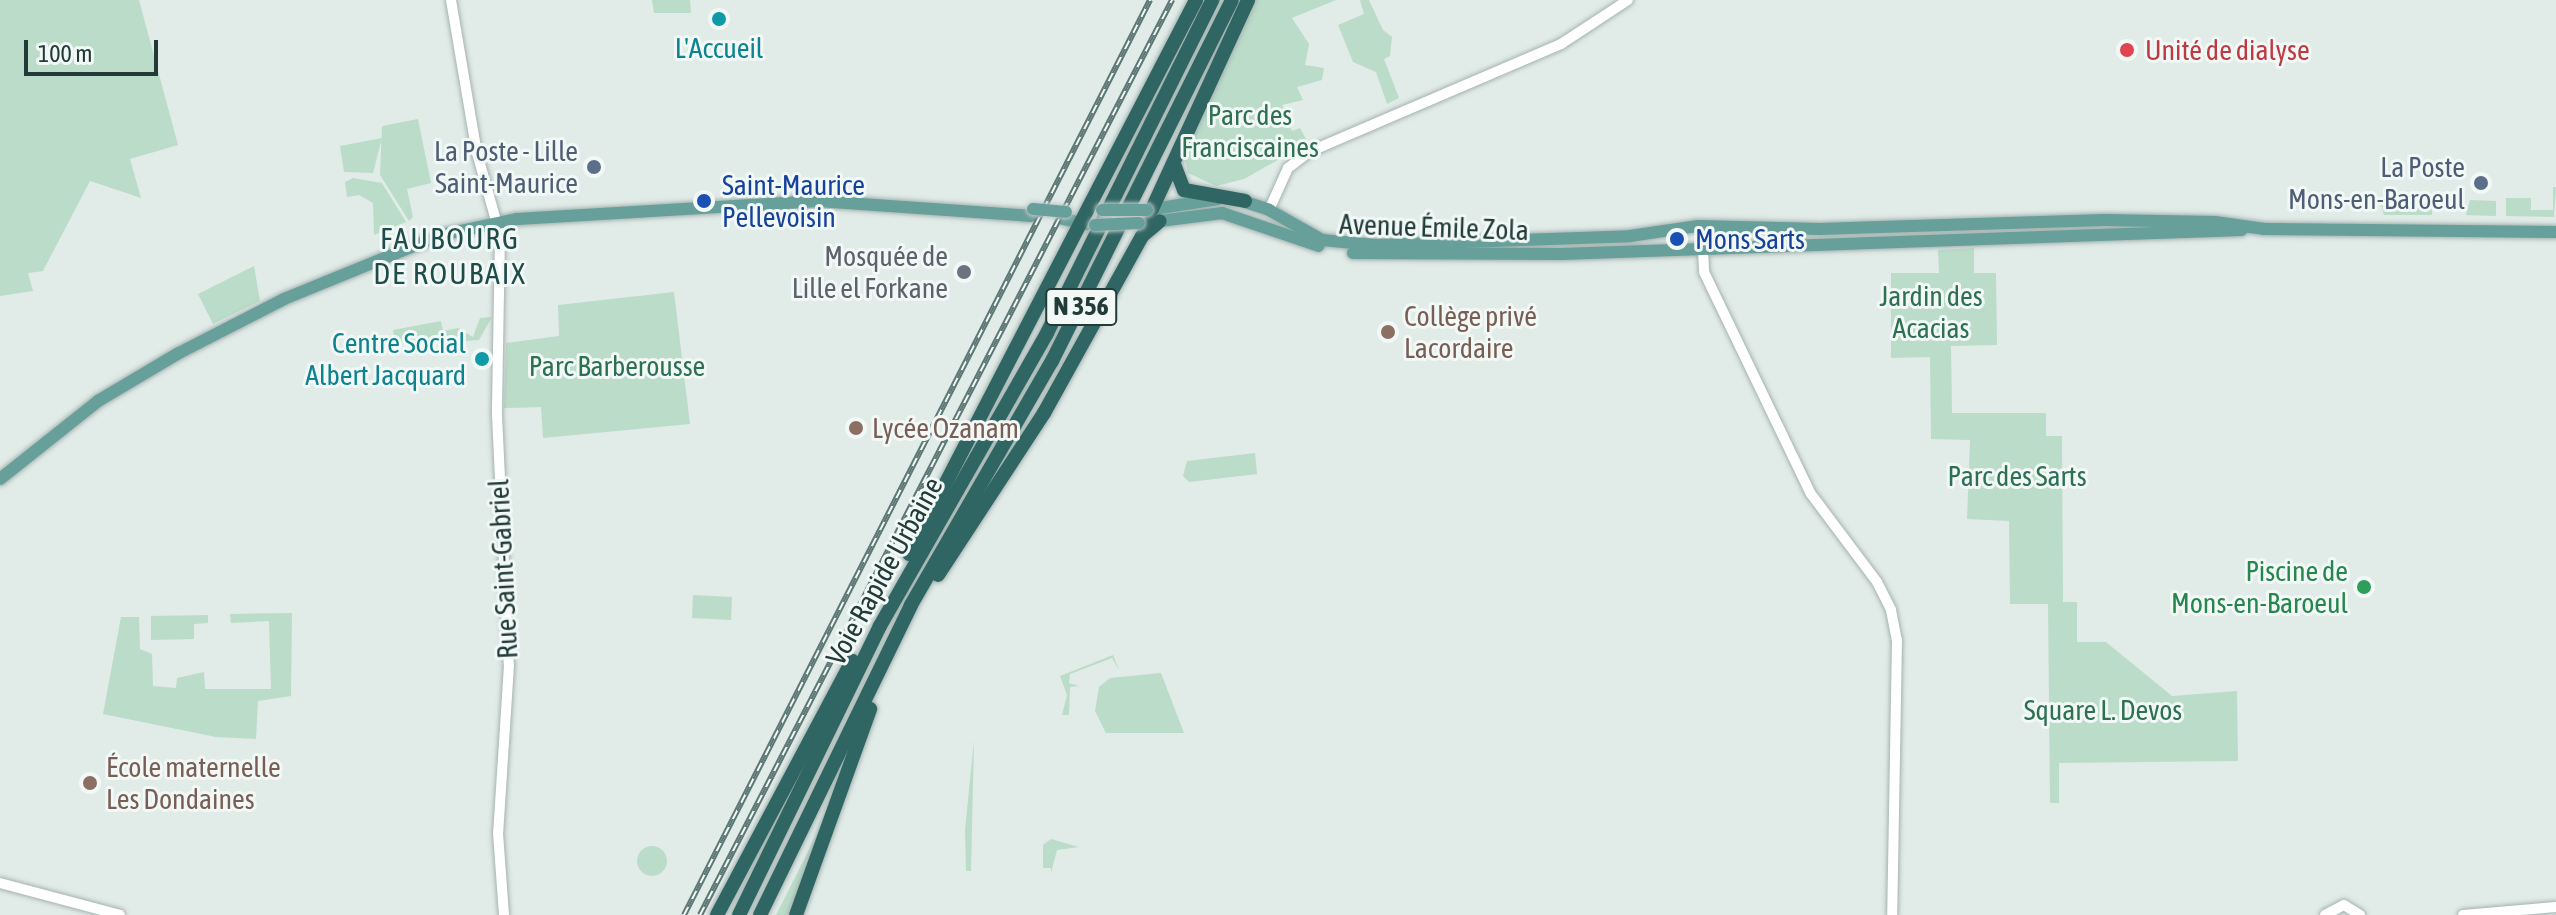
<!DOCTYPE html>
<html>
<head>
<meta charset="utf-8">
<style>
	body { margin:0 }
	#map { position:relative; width:2556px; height:915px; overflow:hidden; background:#e1ebe8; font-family:"Asap Condensed",sans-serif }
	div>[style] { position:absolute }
	.green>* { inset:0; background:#bbdcc9 }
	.round { border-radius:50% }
	.roads { filter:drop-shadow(0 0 2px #a4b3b0) drop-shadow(0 0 2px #a4b3b0) }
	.minor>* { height:10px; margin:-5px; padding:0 5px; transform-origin:5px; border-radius:5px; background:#fff }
	.major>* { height:12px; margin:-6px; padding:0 6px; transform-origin:6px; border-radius:6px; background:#679f9a }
	.highway>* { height:14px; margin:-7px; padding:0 7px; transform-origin:7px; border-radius:7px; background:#2f6664 }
	.rail>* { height:6px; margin-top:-3px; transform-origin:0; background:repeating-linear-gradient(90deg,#f1f8f6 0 9px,#5c7774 0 18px); box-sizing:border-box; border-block:2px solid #5c7774 }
	.bridges { filter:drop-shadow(0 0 2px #c1c8c8) drop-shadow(0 0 2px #c1c8c8) }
	.major-bridge>* { height:12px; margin:-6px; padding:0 6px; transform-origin:6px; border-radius:6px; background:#679f9a }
	.dots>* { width:22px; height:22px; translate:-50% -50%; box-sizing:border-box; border:4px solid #f1f8f6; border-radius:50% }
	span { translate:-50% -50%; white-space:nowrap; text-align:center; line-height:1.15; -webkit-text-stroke:6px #f1f8f6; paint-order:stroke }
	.shield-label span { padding:2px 6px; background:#f1f8f6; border:2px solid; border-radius:6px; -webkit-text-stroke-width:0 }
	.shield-label { font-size:26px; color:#223b39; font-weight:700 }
	.culture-label { font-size:28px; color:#0d838f }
	.right { translate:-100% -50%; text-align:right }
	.health-label { font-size:28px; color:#be3a42 }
	.left { translate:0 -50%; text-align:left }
	.park-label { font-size:28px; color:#2e7053 }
	.service-label { font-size:28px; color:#4e5e75 }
	.transit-label { font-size:28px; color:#164399 }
	.street-label { font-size:28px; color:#223b39 }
	.worship-label { font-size:28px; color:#5b616d }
	.education-label { font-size:28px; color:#785e54 }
	.leisure-label { font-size:28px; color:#27864d }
	.neighbourhood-label { font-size:30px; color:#1f4c49; letter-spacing:2px }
	.scale { position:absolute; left:24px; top:40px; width:134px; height:36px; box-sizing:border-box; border:4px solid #223b39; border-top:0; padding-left:10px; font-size:24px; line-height:28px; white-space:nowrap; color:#223b39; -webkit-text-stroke:6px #f1f8f6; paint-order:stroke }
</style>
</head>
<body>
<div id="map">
	<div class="green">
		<i style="clip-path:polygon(0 0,139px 0,178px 145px,130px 159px,141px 198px,90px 181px,43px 271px,28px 273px,33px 291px,0 296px)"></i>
		<i style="clip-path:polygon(652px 0,690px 0,691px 13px,654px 13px)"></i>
		<i style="clip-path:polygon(1254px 0,1336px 0,1292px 18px,1309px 44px,1305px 65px,1324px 68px,1322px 80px,1297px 87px,1303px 100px,1282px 105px,1292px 131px,1300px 128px,1308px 143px,1244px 179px,1216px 186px,1188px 173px,1184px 156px)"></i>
		<i style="clip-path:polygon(1360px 0,1369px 0,1383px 30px,1392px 37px,1390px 56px,1384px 59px,1399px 98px,1387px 104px,1376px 72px,1353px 62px,1338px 25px,1364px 14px)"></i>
		<i style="clip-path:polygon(418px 119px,431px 183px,407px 189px,413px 217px,409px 221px,380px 175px,382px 126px)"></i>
		<i style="clip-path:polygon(382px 138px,373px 173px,344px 172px,340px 146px)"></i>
		<i style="clip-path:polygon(353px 178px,382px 183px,406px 222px,374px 235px,373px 203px,359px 195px,347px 197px,345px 182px)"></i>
		<i style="clip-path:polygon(2553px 187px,2556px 187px,2554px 217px,2506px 216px,2506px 198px,2531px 198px,2531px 210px,2553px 210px)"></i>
		<i style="clip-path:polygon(2391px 196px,2392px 203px,2432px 203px,2432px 215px,2384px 215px,2380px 201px)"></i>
		<i style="clip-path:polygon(2496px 201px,2496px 216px,2466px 215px,2470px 200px)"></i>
		<i style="clip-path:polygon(1974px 248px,1974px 273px,1996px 273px,1997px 345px,1951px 346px,1952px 413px,2046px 413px,2046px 436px,2062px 436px,2063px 602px,2077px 602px,2077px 642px,2106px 642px,2172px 696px,2237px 691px,2238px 761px,2059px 763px,2059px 803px,2050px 803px,2048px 604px,2010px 604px,2009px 521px,1967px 519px,1970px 440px,1931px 439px,1930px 357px,1891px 358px,1891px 273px,1939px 273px,1938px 250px)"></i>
		<i style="clip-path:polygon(254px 266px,260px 301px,213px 324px,198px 294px)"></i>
		<i style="clip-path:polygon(674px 292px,690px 424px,543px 438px,541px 407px,504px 408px,506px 343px,559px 336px,558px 305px)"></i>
		<i style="clip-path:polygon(492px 317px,479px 340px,436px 343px,435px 337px,431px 343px,395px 342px,393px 330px,441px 321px,443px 331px,458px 328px,473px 337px,480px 318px)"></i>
		<i style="clip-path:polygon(1255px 453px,1257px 474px,1189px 482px,1183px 476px,1187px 461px)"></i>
		<i style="clip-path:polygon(693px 595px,732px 597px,731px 620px,692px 618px)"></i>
		<i style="clip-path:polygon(292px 613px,291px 696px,258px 701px,256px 739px,216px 737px,103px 714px,121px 617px,139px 617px,140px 649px,152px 654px,153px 686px,176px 688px,177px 678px,204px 672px,205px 689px,271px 689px,269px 621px,231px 623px,230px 614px)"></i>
		<i style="clip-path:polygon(208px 615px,208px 623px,194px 624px,194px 639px,151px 640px,151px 616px)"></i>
		<i style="clip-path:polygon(1113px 655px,1119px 670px,1112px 658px,1070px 674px,1069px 683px,1079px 686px,1070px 687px,1069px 715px,1062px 715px,1067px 695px,1060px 676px)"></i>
		<i style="clip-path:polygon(1161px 673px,1184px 733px,1106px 733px,1095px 711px,1099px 687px,1110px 678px)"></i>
		<i style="clip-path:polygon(974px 740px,971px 871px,966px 871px,965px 830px)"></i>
		<i style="clip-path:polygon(824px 820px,788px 915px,776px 915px)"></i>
		<i style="clip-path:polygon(1051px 839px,1079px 847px,1057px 850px,1051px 873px,1051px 868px,1043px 868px,1043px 845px)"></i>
		<i class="round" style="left:637px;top:846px;width:30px;height:30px"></i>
	</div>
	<div class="roads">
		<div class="minor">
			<i style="left:451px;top:0;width:155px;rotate:80.4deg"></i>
			<i style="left:477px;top:153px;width:85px;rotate:74.3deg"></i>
			<i style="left:500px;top:235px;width:180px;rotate:91deg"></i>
			<i style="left:497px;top:415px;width:250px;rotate:87.3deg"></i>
			<i style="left:509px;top:665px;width:168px;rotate:93.7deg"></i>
			<i style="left:498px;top:833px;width:82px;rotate:85.8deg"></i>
			<i style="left:1269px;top:210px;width:46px;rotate:-65.7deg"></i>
			<i style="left:1288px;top:168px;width:26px;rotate:-37deg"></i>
			<i style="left:1309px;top:152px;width:274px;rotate:-23.2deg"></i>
			<i style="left:1561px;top:44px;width:80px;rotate:-33.3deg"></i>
			<i style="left:1703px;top:250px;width:22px;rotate:87deg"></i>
			<i style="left:1704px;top:272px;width:246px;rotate:64.3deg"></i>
			<i style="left:1811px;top:494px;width:110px;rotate:53.1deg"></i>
			<i style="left:1877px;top:582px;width:31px;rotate:63deg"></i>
			<i style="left:1891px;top:610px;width:31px;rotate:79deg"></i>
			<i style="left:1897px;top:640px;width:275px;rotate:91deg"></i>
			<i style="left:0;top:883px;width:124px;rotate:14.9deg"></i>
			<i style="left:2325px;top:915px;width:21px;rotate:-28deg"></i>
			<i style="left:2344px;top:905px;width:19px;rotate:32deg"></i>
			<i style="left:2463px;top:915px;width:93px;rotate:-4.9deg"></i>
		</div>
		<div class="major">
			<i style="left:1236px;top:199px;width:35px;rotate:18deg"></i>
			<i style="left:1269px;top:210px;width:61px;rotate:29.5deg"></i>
			<i style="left:1322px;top:240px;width:54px;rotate:5.3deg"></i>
			<i style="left:1376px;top:245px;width:254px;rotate:-2deg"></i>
			<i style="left:1630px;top:236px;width:69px;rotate:-8.4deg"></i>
			<i style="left:1698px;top:226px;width:122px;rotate:1.4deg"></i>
			<i style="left:1820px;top:229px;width:285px;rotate:-1.8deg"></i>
			<i style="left:2105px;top:220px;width:110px;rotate:1deg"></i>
			<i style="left:2215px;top:222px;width:50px;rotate:8deg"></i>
			<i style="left:2265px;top:229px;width:291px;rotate:0.6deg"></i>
			<i style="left:1147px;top:210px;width:72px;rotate:-8.8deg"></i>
			<i style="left:1063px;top:219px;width:25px;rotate:12deg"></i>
			<i style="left:1152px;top:222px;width:71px;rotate:-7.3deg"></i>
			<i style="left:1222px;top:213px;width:102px;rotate:18.8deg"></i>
			<i style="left:1353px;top:253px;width:208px;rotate:0.3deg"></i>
			<i style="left:1561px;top:254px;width:681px;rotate:-2.02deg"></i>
			<i style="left:0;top:479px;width:125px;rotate:-38.5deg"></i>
			<i style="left:98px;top:401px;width:94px;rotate:-30.7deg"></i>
			<i style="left:179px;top:353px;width:118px;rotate:-27.2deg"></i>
			<i style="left:284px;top:299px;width:170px;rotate:-22.2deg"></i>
			<i style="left:441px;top:235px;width:78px;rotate:-11.9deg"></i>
			<i style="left:517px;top:219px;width:302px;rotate:-3.4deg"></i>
			<i style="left:818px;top:201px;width:214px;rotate:4deg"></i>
		</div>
		<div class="highway">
			<i style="left:1174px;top:164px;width:28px;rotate:69deg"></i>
			<i style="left:1184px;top:190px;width:62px;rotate:10.2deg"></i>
			<i style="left:1139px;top:223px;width:19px;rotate:-47deg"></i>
			<i style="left:1152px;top:209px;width:230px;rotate:-65.3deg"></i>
			<i style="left:909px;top:554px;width:624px;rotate:-62.61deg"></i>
			<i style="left:938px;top:575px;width:194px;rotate:-56.8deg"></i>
			<i style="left:1044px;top:413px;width:202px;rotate:-61deg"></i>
			<i style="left:1142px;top:236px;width:23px;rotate:-40deg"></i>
			<i style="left:717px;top:915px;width:288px;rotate:-62deg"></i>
			<i style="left:739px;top:915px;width:322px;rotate:-64deg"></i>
			<i style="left:880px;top:626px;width:337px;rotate:-60.3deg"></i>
			<i style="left:1047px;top:333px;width:372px;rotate:-63.6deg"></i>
			<i style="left:760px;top:915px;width:345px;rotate:-64deg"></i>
			<i style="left:911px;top:605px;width:282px;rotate:-60deg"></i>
			<i style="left:1052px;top:361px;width:403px;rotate:-63.5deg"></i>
			<i style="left:796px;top:915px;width:219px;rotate:-70.2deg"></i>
		</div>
	</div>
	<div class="rail">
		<i style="left:684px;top:915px;width:1027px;rotate:-63.01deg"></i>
		<i style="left:700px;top:915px;width:1030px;rotate:-62.71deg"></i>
	</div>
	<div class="bridges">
		<div class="major-bridge">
			<i style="left:1033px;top:209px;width:33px;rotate:5deg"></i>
			<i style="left:1102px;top:210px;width:45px"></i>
			<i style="left:1095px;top:225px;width:44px;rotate:-2.6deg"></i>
		</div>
	</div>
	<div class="dots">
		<i style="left:719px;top:19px;background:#0f9aa8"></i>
		<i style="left:2127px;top:50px;background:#e0444e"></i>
		<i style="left:594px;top:167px;background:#5c6f8a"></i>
		<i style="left:2481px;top:183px;background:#5c6f8a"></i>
		<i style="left:704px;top:201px;background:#1a4fb4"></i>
		<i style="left:1677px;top:239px;background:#1a4fb4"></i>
		<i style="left:964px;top:272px;background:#6b7280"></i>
		<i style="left:1388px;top:332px;background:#8d6e63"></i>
		<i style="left:482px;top:359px;background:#0f9aa8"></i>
		<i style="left:856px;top:428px;background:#8d6e63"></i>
		<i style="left:2364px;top:587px;background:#2e9e5b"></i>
		<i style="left:90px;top:783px;background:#8d6e63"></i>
	</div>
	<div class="shield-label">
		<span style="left:1081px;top:307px">N 356</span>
	</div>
	<div class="culture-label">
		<span style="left:719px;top:48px">L'Accueil</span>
		<span class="right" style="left:466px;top:359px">Centre Social<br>Albert Jacquard</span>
	</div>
	<div class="health-label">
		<span class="left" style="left:2145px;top:50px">Unité de dialyse</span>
	</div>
	<div class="park-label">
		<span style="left:1250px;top:131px">Parc des<br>Franciscaines</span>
		<span style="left:1931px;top:312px">Jardin des<br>Acacias</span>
		<span style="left:617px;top:366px">Parc Barberousse</span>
		<span style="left:2017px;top:476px">Parc des Sarts</span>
		<span style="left:2103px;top:710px">Square L. Devos</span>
	</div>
	<div class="service-label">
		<span class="right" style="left:578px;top:167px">La Poste - Lille<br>Saint-Maurice</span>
		<span class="right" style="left:2465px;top:183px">La Poste<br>Mons-en-Baroeul</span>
	</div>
	<div class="transit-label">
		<span class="left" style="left:722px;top:201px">Saint-Maurice<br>Pellevoisin</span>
		<span class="left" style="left:1695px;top:239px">Mons Sarts</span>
	</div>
	<div class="street-label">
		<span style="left:1434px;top:227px;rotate:2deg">Avenue Émile Zola</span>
		<span style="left:503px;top:569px;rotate:-93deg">Rue Saint-Gabriel</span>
		<span style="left:884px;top:571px;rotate:-61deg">Voie Rapide Urbaine</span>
	</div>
	<div class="worship-label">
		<span class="right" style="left:948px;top:272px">Mosquée de<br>Lille el Forkane</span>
	</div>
	<div class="education-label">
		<span class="left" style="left:1404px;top:332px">Collège privé<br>Lacordaire</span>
		<span class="left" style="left:872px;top:428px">Lycée Ozanam</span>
		<span class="left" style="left:106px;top:783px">École maternelle<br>Les Dondaines</span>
	</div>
	<div class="leisure-label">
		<span class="right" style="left:2348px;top:587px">Piscine de<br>Mons-en-Baroeul</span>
	</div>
	<div class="neighbourhood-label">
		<span style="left:450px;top:255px">FAUBOURG<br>DE ROUBAIX</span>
	</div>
	<div class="scale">100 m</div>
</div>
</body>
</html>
